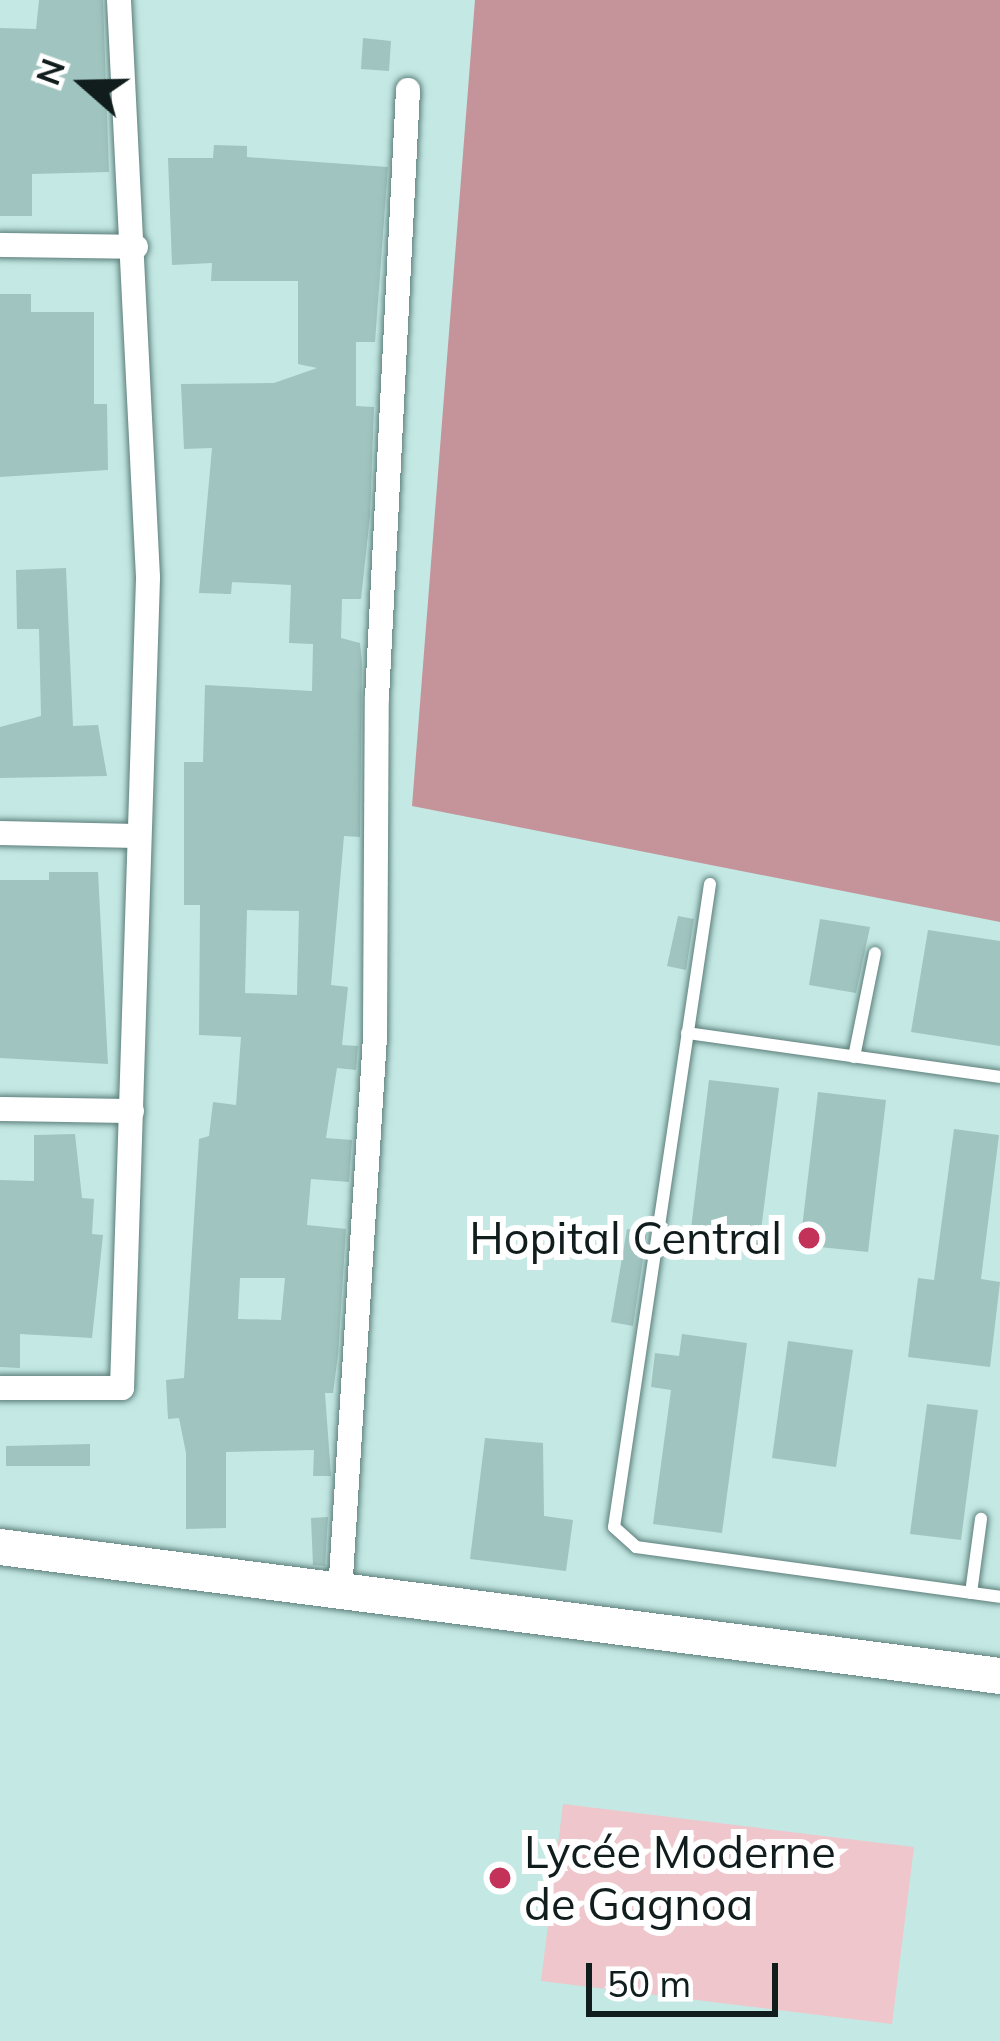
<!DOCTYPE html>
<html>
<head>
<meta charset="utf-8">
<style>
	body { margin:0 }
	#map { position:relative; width:1000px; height:2041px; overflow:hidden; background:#c4e9e4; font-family:Mulish,sans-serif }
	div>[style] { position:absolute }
	.green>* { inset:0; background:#efc6cb }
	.forest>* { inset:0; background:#c5949b }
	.building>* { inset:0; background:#a0c4bf }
	.roads { filter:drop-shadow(0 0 3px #5c7e7a) drop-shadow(0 0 3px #5c7e7a) }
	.lane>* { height:12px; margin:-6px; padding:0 6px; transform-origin:6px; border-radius:6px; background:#fff }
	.street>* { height:24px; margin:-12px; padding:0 12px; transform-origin:12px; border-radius:12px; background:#fff }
	.secondary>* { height:36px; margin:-18px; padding:0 18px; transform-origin:18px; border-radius:18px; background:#fff }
	.dots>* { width:33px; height:33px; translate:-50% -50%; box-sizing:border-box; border:6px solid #fff; border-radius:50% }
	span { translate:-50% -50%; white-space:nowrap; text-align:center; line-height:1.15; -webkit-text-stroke:12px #fff; paint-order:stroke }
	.poi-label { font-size:45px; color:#101d1c }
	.right { translate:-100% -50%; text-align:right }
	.left { translate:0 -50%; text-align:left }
	.north { position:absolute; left:24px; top:24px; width:120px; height:120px; -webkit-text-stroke:9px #fff; paint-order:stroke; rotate:290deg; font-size:33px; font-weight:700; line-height:48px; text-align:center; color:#101d1c }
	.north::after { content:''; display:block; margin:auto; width:42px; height:54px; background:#101d1c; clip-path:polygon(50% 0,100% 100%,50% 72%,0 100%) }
	.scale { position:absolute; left:586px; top:1963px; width:192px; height:54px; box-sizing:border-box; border:6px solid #101d1c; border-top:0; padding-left:15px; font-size:36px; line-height:42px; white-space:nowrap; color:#101d1c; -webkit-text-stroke:9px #fff; paint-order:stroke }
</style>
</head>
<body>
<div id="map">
	<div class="green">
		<i style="clip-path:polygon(563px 1804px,914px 1847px,892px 2024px,541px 1981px)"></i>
	</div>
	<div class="forest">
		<i style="clip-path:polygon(475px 0,1000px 0,1000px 922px,412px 806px)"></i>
	</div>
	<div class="building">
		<i style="clip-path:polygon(39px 0,103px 0,109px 172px,32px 174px,32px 216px,0 216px,0 28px,36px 29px)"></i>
		<i style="clip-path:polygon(363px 38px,391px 41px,389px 71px,361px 69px)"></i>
		<i style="clip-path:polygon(evenodd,214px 145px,247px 146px,247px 157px,388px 167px,375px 342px,356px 342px,356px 406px,374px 407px,370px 516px,361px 599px,342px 599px,341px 638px,360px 643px,362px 662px,360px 837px,344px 836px,331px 985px,348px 987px,342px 1045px,358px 1046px,356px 1070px,337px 1068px,326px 1138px,352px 1140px,349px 1182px,311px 1179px,307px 1225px,346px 1229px,338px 1355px,333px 1393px,325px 1393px,331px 1476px,313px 1476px,314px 1450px,226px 1452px,226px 1528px,186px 1529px,186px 1453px,179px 1418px,168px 1419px,166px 1380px,184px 1378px,199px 1139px,209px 1136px,213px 1102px,236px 1105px,241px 1037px,199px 1035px,200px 905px,184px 905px,184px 762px,203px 762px,205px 685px,312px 691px,313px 644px,289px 643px,291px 585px,232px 582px,231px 594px,199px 593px,212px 448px,184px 449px,181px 384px,274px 383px,317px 368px,298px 364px,298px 281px,211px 281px,212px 263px,172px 265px,168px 158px,213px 158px,214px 145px,247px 910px,299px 911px,297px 995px,245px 993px,247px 910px,214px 145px,240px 1278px,285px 1278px,281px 1320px,238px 1319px,240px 1278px)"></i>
		<i style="clip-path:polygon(0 294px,31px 294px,31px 312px,94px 312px,94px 404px,107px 404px,108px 470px,0 477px)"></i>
		<i style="clip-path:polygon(66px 568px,73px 726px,98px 725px,107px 776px,0 778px,0 727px,41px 716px,39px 629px,17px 629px,16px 570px)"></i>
		<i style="clip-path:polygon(49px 872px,98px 872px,108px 1064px,0 1058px,0 880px,49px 880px)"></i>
		<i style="clip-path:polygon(678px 916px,694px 919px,686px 970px,667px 966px)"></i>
		<i style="clip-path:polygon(820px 919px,870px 927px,856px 993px,809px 985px)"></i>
		<i style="clip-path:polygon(928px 930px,1000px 941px,1000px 1046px,911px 1032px)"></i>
		<i style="clip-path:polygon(709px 1080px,779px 1088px,759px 1246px,690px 1237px)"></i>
		<i style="clip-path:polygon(818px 1092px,886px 1100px,868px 1252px,800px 1245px)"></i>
		<i style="clip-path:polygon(954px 1129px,999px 1135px,981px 1279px,1000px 1282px,990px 1367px,908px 1357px,918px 1278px,934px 1280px)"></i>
		<i style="clip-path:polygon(75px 1134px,82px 1198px,94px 1199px,92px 1234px,103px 1235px,92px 1338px,20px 1334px,20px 1368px,0 1367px,0 1180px,34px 1181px,34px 1135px)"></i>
		<i style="clip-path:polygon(627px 1229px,647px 1232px,633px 1326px,611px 1322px)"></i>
		<i style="clip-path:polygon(682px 1334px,747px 1343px,722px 1533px,653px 1524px,671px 1390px,651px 1387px,655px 1353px,679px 1356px)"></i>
		<i style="clip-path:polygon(788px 1341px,853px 1350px,836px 1467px,772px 1458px)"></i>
		<i style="clip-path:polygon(927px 1404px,978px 1410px,961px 1540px,910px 1534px)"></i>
		<i style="clip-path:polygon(485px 1438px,543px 1443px,544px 1516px,573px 1520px,566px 1571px,470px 1559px)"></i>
		<i style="clip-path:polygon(90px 1444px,90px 1466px,6px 1466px,6px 1446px)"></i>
		<i style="clip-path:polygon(328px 1517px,325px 1566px,313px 1565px,311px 1518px)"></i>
	</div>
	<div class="roads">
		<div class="lane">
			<i style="left:710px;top:884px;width:650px;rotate:98.49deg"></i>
			<i style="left:614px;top:1527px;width:30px;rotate:42deg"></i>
			<i style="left:636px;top:1547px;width:367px;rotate:7.8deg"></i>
			<i style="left:687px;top:1033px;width:316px;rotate:8deg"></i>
			<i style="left:854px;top:1057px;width:106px;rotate:-78.6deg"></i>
			<i style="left:971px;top:1593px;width:75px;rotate:-82.3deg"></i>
		</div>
		<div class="street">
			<i style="left:0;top:245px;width:136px;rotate:0.8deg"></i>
			<i style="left:0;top:833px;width:136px;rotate:1.3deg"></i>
			<i style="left:0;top:1109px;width:132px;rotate:0.9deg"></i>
			<i style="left:0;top:1388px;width:122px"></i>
			<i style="left:122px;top:1388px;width:811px;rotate:-88.16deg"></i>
			<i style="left:148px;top:577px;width:578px;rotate:-92.88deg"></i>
			<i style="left:340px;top:1593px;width:558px;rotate:-86.4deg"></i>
			<i style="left:375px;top:1036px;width:338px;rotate:-89.7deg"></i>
			<i style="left:377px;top:698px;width:609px;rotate:-87.08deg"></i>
		</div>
		<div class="secondary">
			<i style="left:0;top:1547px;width:1008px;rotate:7.35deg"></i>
		</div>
	</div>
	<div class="dots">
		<i style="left:809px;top:1238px;background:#c33359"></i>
		<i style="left:500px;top:1878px;background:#c33359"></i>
	</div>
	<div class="poi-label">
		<span class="right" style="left:782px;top:1238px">Hopital Central</span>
		<span class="left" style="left:524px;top:1878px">Lycée Moderne<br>de Gagnoa</span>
	</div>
	<div class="north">N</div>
	<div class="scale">50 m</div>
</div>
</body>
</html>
